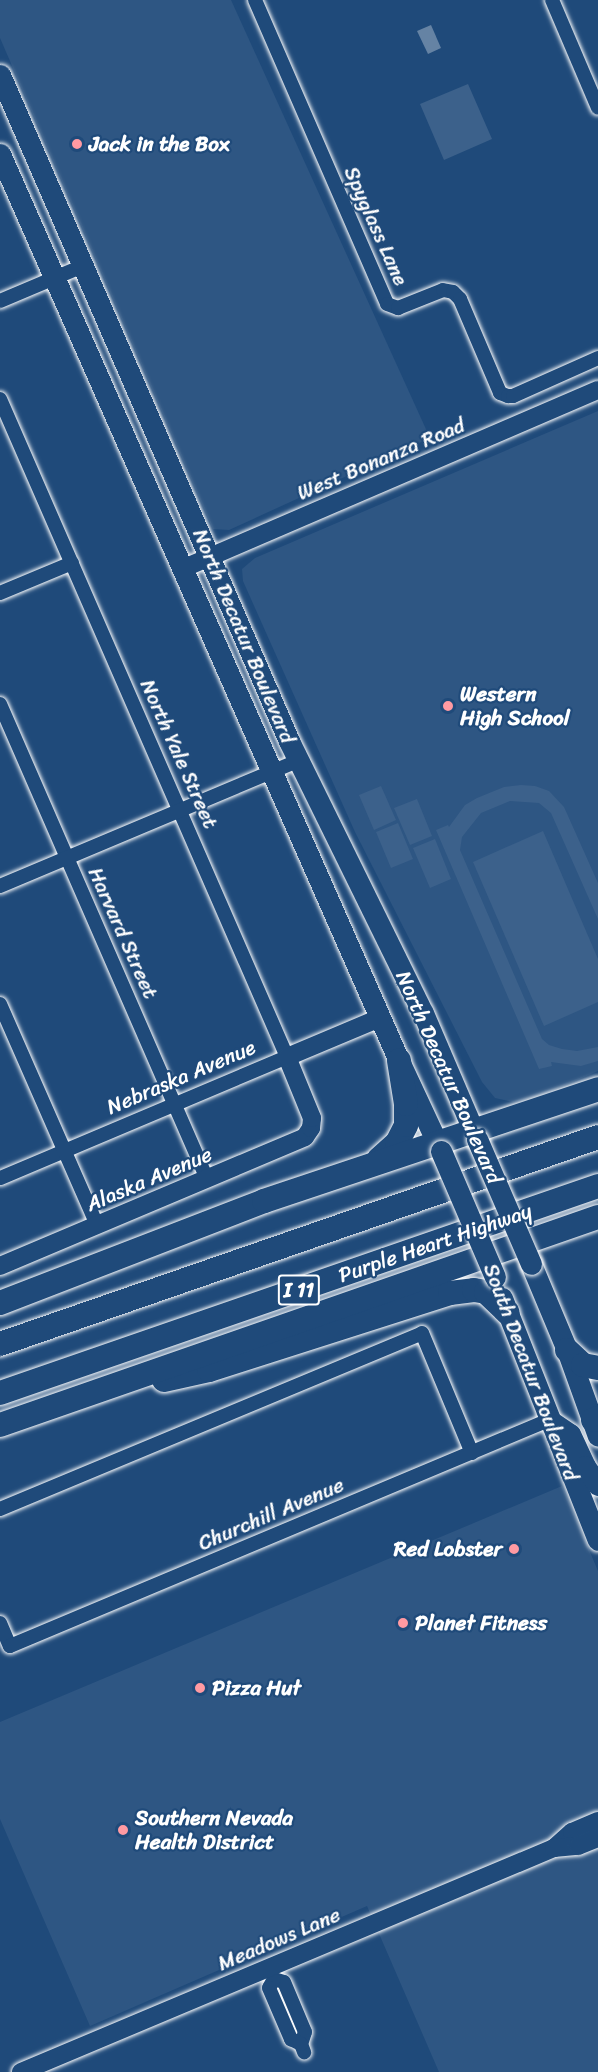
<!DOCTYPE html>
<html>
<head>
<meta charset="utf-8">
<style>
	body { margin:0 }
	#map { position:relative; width:598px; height:2072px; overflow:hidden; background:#1f4a7a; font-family:Sriracha,sans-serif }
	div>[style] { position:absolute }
	.built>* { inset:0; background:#2e5683 }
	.green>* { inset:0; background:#3c618b }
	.water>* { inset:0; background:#6583a4 }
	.roads { filter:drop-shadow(0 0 2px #fff) drop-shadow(0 0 2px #fff) }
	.street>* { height:14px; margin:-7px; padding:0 7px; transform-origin:7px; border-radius:7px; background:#1f4a7a }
	.secondary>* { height:18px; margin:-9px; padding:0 9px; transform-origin:9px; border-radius:9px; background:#1f4a7a }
	.primary>* { height:21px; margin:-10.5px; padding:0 10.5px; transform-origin:10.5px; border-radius:10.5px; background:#1f4a7a }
	.highway>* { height:24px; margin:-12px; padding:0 12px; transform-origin:12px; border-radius:12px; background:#1f4a7a }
	.bridges { filter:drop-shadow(0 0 2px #fff) drop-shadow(0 0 2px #fff) }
	.primary-bridge>* { height:21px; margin:-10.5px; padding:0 10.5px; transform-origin:10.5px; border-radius:10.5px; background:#1f4a7a }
	.dots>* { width:16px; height:16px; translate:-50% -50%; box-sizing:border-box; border:3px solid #1f4a7a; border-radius:50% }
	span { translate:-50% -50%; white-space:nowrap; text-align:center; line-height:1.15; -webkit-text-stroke:4.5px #1f4a7a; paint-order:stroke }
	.shield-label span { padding:2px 4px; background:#1f4a7a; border:2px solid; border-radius:4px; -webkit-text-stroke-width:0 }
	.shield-label { font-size:20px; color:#fff; font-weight:700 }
	.poi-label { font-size:21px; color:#fff; font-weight:700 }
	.left { translate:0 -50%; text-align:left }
	.right { translate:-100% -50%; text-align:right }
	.street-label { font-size:21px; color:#fff }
</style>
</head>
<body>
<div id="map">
	<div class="built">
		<i style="clip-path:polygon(0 0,231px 0,430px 438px,229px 530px,213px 529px,0 38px)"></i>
		<i style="clip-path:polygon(598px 411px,598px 1071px,539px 1096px,513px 1102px,495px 1098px,482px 1082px,355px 832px,243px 581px,242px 569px,255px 558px)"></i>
		<i style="clip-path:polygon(562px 1486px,598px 1571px,598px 2072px,439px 2072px,367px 1906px,90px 2026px,0 1819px,0 1722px)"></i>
	</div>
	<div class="green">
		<i style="clip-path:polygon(468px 84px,492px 139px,444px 160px,420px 104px)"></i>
		<i style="clip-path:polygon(521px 785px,535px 786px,549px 791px,564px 807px,598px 883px,598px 919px,551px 813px,539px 803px,510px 801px,481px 813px,462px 837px,460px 850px,542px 1039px,549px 1045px,562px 1049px,577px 1051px,598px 1047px,598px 1061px,581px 1066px,551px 1062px,552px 1066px,539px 1069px,436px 830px,448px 825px,449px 827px,465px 805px,477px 798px,504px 787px)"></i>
		<i style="clip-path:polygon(381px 786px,396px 820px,374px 830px,359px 795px)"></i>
		<i style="clip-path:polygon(417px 799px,432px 836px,410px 845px,394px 808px)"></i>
		<i style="clip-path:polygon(398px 823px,413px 859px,391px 868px,376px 832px)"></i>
		<i style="clip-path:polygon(543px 831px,598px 959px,598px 1002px,544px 1026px,473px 862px)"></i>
		<i style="clip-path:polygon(435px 839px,451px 879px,430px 888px,413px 848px)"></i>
	</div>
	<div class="water">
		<i style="clip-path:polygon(431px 25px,441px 48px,428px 54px,417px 31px)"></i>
	</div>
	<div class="roads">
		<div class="street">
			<i style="left:255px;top:0;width:331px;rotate:66.5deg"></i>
			<i style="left:387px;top:304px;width:12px;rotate:20deg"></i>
			<i style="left:398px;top:308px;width:48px;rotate:-21.8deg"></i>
			<i style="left:443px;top:290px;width:10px;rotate:11deg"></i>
			<i style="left:453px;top:292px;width:10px;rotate:45deg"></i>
			<i style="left:460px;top:299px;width:102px;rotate:66.9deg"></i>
			<i style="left:500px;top:393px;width:9px;rotate:21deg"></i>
			<i style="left:508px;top:396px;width:5px"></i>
			<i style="left:513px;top:396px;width:93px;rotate:-24.1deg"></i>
			<i style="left:552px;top:0;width:117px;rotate:66.9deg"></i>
			<i style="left:0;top:301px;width:90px;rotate:-22.9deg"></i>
			<i style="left:0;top:399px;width:718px;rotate:66.43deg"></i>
			<i style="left:287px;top:1057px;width:311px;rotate:157.1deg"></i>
			<i style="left:0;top:593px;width:78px;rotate:-22.6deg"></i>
			<i style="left:0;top:704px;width:518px;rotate:66.45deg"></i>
			<i style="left:0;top:886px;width:323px;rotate:-22.8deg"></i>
			<i style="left:0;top:1004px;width:241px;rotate:66.3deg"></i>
			<i style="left:0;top:1509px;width:457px;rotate:-22.6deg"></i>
			<i style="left:422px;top:1333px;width:130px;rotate:67.4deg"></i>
			<i style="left:0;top:1623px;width:25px;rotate:67deg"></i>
			<i style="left:10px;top:1646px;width:584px;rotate:-22.75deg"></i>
			<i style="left:274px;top:1979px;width:10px;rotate:17deg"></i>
			<i style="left:284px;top:1982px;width:54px;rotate:67.2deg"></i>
			<i style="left:305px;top:2032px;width:13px;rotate:108deg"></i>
			<i style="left:301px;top:2044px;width:9px;rotate:69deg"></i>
			<i style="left:274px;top:1979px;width:10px;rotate:119deg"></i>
			<i style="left:269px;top:1988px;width:56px;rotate:66.7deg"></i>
			<i style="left:291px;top:2039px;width:11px;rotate:27deg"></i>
		</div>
		<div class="secondary">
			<i style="left:182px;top:569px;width:453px;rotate:-23.3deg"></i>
			<i style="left:0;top:1266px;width:331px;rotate:-22.9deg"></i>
			<i style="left:305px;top:1137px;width:11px;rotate:-56deg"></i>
			<i style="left:311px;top:1128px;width:10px;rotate:-84deg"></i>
			<i style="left:312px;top:1118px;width:66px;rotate:-112.3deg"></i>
			<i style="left:287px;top:1057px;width:101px;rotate:-22.8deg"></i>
			<i style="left:554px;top:1848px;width:24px;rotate:-42deg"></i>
			<i style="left:572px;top:1832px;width:28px;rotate:-23deg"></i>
			<i style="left:21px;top:2072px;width:578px;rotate:-22.8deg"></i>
			<i style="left:554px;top:1848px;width:24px;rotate:-5deg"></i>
			<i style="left:578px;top:1846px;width:22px;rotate:-22deg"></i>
		</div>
		<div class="primary">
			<i style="left:0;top:75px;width:726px;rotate:66.54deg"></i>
			<i style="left:289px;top:741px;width:303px;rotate:63.8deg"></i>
			<i style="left:423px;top:1013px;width:137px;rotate:66.8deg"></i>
			<i style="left:0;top:154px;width:991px;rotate:66.25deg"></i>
			<i style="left:399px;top:1061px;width:99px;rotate:65deg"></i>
			<i style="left:531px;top:1264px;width:93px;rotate:67.3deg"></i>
			<i style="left:567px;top:1350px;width:91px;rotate:70.2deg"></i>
			<i style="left:502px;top:1298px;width:260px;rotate:68.4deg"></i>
			<i style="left:549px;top:1420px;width:25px;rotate:34deg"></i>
			<i style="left:570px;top:1434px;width:35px;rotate:65deg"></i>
			<i style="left:585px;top:1466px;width:23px;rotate:56deg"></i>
		</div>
		<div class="highway">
			<i style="left:379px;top:1159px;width:24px;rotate:-42deg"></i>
			<i style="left:397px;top:1143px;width:20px;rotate:-63deg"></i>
			<i style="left:406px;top:1125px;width:21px;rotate:-90deg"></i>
			<i style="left:406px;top:1104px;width:44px;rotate:-99.2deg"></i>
			<i style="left:0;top:1303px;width:283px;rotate:-21.1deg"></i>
			<i style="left:264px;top:1201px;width:352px;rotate:-18.5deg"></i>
			<i style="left:0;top:1344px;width:633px;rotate:-19.09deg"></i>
			<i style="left:567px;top:1350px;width:22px;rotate:43deg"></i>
			<i style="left:583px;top:1365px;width:15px;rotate:11deg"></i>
			<i style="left:164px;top:1380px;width:46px;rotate:-12.5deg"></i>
			<i style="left:209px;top:1370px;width:253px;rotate:-17.7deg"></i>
			<i style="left:450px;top:1293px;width:24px;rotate:-7deg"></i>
			<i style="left:474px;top:1290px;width:12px;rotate:9deg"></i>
			<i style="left:486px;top:1292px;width:30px;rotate:44deg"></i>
			<i style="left:0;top:1393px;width:633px;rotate:-19.09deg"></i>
			<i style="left:593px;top:1420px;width:5px;rotate:-22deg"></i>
			<i style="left:0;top:1425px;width:633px;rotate:-19.18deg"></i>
		</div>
	</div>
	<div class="bridges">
		<div class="primary-bridge">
			<i style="left:477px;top:1139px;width:136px;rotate:66.6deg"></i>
			<i style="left:441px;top:1151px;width:137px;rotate:66.8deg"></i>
		</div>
	</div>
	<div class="dots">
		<i style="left:77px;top:144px;background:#ff9aa2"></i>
		<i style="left:448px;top:706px;background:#ff9aa2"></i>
		<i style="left:514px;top:1549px;background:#ff9aa2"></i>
		<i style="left:403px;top:1623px;background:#ff9aa2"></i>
		<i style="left:200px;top:1688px;background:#ff9aa2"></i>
		<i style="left:123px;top:1830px;background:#ff9aa2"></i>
	</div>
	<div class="shield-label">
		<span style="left:299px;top:1290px">I 11</span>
	</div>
	<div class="poi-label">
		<span class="left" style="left:89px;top:144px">Jack in the Box</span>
		<span class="left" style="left:460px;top:706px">Western<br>High School</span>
		<span class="right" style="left:502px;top:1549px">Red Lobster</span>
		<span class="left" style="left:415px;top:1623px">Planet Fitness</span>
		<span class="left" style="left:212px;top:1688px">Pizza Hut</span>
		<span class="left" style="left:135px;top:1830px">Southern Nevada<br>Health District</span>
	</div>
	<div class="street-label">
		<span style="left:376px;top:226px;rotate:66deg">Spyglass Lane</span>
		<span style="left:381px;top:459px;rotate:-23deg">West Bonanza Road</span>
		<span style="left:244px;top:636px;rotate:67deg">North Decatur Boulevard</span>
		<span style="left:179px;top:754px;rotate:66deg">North Yale Street</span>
		<span style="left:123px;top:933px;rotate:66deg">Harvard Street</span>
		<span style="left:181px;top:1077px;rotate:-23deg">Nebraska Avenue</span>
		<span style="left:449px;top:1077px;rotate:66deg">North Decatur Boulevard</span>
		<span style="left:149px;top:1179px;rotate:-23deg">Alaska Avenue</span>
		<span style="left:435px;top:1243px;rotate:-19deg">Purple Heart Highway</span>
		<span style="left:531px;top:1372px;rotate:69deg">South Decatur Boulevard</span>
		<span style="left:271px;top:1514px;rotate:-23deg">Churchill Avenue</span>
		<span style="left:279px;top:1939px;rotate:-23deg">Meadows Lane</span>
	</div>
</div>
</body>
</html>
